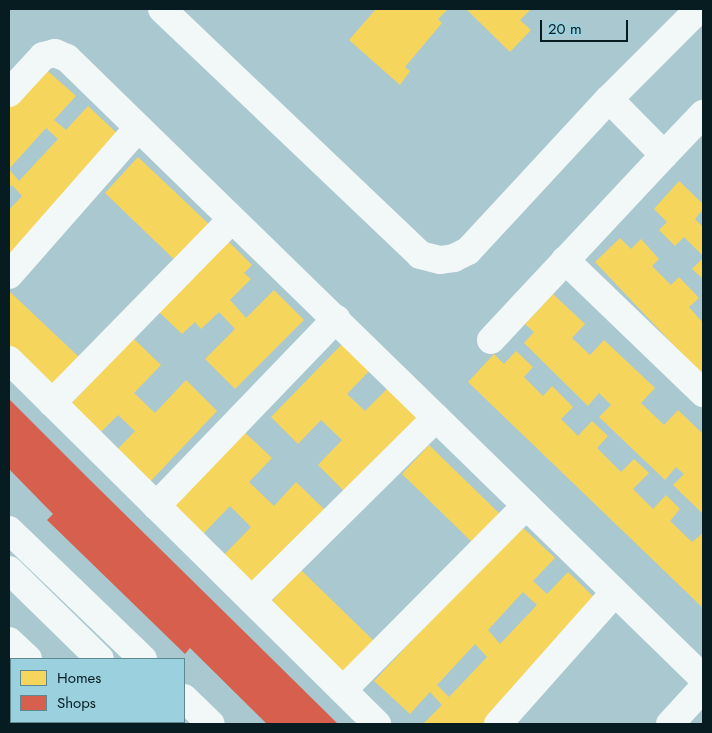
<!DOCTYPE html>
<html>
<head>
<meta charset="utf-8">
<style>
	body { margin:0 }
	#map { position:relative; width:712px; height:733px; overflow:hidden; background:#aac8cf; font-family:Jost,sans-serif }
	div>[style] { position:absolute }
	.homes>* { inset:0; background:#f6d55c }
	.shops>* { inset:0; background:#d6604d }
	.minor>* { height:28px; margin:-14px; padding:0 14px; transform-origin:14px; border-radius:14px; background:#f2f7f8 }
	span { translate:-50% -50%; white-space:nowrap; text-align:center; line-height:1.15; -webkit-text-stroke:5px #9bd1de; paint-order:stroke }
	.frame { position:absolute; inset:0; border:10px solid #061c21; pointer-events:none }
	.legend { position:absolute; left:10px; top:658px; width:175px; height:65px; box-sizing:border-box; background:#9bd1de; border:1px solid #5f8992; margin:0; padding:6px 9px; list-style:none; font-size:15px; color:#061c21 }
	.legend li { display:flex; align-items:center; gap:10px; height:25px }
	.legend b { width:25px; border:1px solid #5f8992 }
	.scale { position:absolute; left:540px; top:20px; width:88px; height:22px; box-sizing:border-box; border:2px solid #061c21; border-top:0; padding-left:6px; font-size:15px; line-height:18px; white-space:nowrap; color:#061c21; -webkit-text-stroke:4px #9bd1de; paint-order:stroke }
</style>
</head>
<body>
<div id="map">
	<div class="homes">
		<i style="clip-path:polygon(376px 9px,448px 9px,438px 19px,442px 23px,405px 67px,410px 71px,400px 85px,349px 40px)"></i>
		<i style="clip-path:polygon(466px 9px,531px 9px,520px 20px,531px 30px,510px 52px)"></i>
		<i style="clip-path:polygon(41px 65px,76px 96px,54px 120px,66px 130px,88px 106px,122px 138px,9px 260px,9px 210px,22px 196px,12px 185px,9px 188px,9px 169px,19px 181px,58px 139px,46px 128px,9px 169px,9px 101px)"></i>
		<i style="clip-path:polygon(138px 157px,213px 228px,179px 264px,105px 193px)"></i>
		<i style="clip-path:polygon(679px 181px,703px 204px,703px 209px,695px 219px,703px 227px,703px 256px,684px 237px,675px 246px,659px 230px,667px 222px,654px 209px)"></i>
		<i style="clip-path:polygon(620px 238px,631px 249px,641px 239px,659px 259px,652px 266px,671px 285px,679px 277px,699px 298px,689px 307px,703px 323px,703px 376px,595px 262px)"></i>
		<i style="clip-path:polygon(228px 241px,252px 265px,244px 273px,251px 279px,230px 300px,246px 318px,274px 290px,304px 320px,235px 389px,205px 359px,235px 329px,219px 312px,201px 329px,195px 322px,182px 334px,158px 311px)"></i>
		<i style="clip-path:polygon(703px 258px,703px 279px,692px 269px)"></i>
		<i style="clip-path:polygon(9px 291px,80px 358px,51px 389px,9px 349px)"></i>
		<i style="clip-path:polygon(553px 294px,585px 324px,572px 338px,590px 355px,604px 340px,655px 388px,641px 403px,664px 425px,678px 410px,703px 434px,702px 513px,673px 485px,684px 474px,676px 467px,665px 480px,599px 417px,611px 405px,599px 393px,588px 406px,524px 343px,534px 332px,525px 324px)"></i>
		<i style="clip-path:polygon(133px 338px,161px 365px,134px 393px,155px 413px,186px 380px,217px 411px,147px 485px,114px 453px,135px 431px,118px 415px,99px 434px,70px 405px)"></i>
		<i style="clip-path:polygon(345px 341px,372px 368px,347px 394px,365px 411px,391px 385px,426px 418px,350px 497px,318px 465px,342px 440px,321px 420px,298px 444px,271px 417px)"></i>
		<i style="clip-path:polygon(516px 351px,533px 367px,524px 377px,543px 396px,552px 386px,573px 407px,561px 419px,578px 436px,592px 421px,608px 436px,597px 448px,621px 472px,634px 459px,649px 473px,633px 489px,653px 509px,666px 495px,680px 509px,670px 521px,692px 542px,703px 533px,703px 608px,468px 382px,494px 354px,504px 364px)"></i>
		<i style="clip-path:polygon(238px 426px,272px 458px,249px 482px,274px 506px,296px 482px,325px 510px,253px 586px,222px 557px,251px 527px,230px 506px,203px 534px,167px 501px)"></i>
		<i style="clip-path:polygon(429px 445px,502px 516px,475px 545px,402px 474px)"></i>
		<i style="clip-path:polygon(evenodd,520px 525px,555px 558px,533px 581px,547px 594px,568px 572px,601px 604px,486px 724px,423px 724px,442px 705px,430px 692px,410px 714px,374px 681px,520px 525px,523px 592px,537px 605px,500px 644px,488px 630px,523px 592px,520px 525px,475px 644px,487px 657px,449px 697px,437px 685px,475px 644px)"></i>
		<i style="clip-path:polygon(301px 570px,376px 643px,344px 677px,269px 604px)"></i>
	</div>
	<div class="shops">
		<i style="clip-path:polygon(9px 399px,88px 478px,338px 724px,267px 724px,190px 648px,185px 654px,47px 520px,53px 514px,9px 469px)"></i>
	</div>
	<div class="minor">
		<i style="left:162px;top:9px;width:356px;rotate:43.6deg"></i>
		<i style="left:420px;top:255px;width:21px;rotate:14deg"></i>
		<i style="left:440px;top:260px;width:14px;rotate:-8deg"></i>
		<i style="left:454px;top:258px;width:16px;rotate:-27deg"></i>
		<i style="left:468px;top:251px;width:207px;rotate:-47.2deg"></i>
		<i style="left:609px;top:99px;width:127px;rotate:-45deg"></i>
		<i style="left:9px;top:93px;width:50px;rotate:-47.4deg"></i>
		<i style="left:43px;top:56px;width:12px;rotate:-14deg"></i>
		<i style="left:55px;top:53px;width:13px;rotate:23deg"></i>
		<i style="left:67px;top:58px;width:888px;rotate:44.27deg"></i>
		<i style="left:609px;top:99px;width:78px;rotate:45.5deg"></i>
		<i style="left:664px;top:155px;width:57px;rotate:-46.4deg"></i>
		<i style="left:565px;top:260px;width:192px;rotate:43.9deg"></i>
		<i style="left:9px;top:275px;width:196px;rotate:-48.7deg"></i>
		<i style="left:491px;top:340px;width:253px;rotate:-46.9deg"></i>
		<i style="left:9px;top:360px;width:518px;rotate:44.69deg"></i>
		<i style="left:52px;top:403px;width:257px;rotate:-45.6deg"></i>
		<i style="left:156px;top:506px;width:260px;rotate:-46.1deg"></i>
		<i style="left:9px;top:530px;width:186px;rotate:43.9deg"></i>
		<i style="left:9px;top:570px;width:127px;rotate:44.4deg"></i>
		<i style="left:252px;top:600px;width:259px;rotate:-44.7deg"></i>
		<i style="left:9px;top:641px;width:26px;rotate:43deg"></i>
		<i style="left:343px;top:690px;width:260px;rotate:-45.2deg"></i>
		<i style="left:184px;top:698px;width:37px;rotate:44deg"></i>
		<i style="left:24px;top:722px;width:4px;rotate:34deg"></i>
		<i style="left:94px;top:722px;width:4px;rotate:34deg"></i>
		<i style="left:164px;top:722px;width:4px;rotate:34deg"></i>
		<i style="left:127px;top:724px;width:4px;rotate:-34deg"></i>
		<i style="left:498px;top:724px;width:176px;rotate:-48.4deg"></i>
		<i style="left:670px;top:724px;width:49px;rotate:-47.5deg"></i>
	</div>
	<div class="frame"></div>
	<ul class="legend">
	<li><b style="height:14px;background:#f6d55c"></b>Homes</li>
	<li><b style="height:14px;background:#d6604d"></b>Shops</li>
	</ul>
	<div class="scale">20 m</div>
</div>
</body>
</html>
